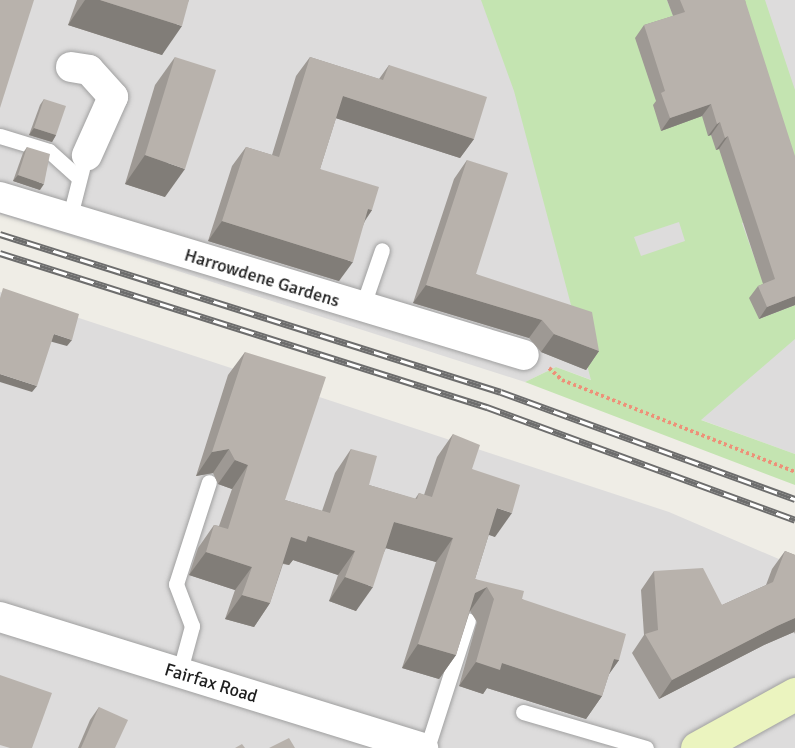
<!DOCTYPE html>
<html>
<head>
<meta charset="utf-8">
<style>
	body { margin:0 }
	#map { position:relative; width:795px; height:748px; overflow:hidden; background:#efede6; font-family:Signika,sans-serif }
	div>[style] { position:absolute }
	.residential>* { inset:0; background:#dddcdc }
	.grass>* { inset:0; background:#c4e4b1 }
	.path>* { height:4px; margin-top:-2px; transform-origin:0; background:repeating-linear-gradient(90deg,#ed9179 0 3px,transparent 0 6px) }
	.roads { filter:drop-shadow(0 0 2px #a0a0a0) drop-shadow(0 0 2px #a0a0a0) }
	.lane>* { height:15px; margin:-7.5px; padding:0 7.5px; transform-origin:7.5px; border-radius:7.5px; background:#fff }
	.street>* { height:30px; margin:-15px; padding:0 15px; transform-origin:15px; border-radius:15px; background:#fff }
	.secondary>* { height:33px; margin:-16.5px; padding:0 16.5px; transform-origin:16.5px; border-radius:16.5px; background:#ebf4bf }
	.rail>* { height:7px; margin-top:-3.5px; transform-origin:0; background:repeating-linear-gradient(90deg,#fff 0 14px,#6d6d6d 0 28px); box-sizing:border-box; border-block:2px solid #6d6d6d }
	.wall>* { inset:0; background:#9e9994 }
	.shaded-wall>* { inset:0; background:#817d78 }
	.building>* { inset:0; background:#b8b2ac }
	span { translate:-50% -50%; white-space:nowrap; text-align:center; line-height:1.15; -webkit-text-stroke:4.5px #fff; paint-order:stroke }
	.street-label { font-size:18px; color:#1f1f1f }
</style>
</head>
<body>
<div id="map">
	<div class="residential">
		<i style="clip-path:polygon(0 0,795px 0,795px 454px,556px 367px,525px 382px,0 214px)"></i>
		<i style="clip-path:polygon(0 292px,669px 512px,795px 566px,795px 748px,0 748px)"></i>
	</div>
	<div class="grass">
		<i style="clip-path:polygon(evenodd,481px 0,667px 0,678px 29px,733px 0,765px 0,795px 90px,795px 200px,742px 223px,757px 265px,795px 252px,770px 290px,759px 319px,795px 305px,795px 339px,701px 420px,795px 454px,795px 485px,525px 382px,556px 367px,591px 380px,514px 91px,481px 0,770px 115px,717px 150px,711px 135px,708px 136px,770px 115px,481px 0,679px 222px,685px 241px,641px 256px,634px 237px,679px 222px)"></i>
	</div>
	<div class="path">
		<i style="left:549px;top:368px;width:18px;rotate:43deg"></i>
		<i style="left:562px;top:380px;width:251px;rotate:21.5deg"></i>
	</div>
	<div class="roads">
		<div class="lane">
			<i style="left:0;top:136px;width:51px;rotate:17deg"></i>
			<i style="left:49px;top:151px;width:40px;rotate:42deg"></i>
			<i style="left:69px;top:220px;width:53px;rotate:-75.7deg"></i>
			<i style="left:362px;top:308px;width:61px;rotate:-71deg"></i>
			<i style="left:179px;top:674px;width:50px;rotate:-74.8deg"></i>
			<i style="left:192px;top:626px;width:45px;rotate:-110.9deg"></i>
			<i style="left:176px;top:584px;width:107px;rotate:-72.1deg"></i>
			<i style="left:523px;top:712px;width:128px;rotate:16.3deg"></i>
			<i style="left:427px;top:748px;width:134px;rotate:-72.2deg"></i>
		</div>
		<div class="street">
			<i style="left:71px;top:67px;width:18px;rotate:9deg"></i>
			<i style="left:89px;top:70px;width:36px;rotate:48deg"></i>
			<i style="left:113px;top:97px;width:64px;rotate:114.1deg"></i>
			<i style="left:0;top:197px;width:547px;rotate:16.78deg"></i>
			<i style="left:0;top:617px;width:443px;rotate:17.2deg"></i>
		</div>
		<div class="secondary">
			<i style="left:697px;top:748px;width:112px;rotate:-28.9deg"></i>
		</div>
	</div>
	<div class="rail">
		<i style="left:0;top:234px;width:525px;rotate:17.5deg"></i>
		<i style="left:501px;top:392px;width:313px;rotate:20deg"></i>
		<i style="left:0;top:253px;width:511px;rotate:17.55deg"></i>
		<i style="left:487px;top:407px;width:328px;rotate:20.1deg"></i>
	</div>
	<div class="wall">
		<i style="clip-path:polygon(77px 0,189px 0,162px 55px,68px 25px)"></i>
		<i style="clip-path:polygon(667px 0,745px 0,795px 305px,759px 319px,749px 298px,758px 286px,763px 284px,719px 149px,716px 150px,711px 135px,708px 136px,702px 116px,661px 131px,653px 105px,656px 101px,635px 38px,644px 25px,673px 16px)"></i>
		<i style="clip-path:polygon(175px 57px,165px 197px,125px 184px,155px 85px)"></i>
		<i style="clip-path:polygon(310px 57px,379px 79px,389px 65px,474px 139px,460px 158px,336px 118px,320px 169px,372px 210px,365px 221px,339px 281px,208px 241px,232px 166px,246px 147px,272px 155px,296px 76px)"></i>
		<i style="clip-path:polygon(44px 99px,56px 135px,52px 142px,29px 135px,40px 105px)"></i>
		<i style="clip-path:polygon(27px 147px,40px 190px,13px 181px,23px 153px)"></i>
		<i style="clip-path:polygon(467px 160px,476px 274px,599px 351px,586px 370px,541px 352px,529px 338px,413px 303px,454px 179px)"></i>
		<i style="clip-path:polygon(245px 352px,285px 500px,322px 511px,335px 473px,351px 449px,369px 485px,415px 499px,419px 493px,424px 495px,437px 457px,453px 434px,472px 469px,495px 537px,489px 534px,475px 579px,522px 599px,619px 660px,609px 674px,602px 696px,586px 719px,487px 688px,483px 694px,459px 686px,477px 622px,470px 611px,456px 655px,439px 679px,402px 668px,436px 562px,386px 548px,356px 611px,329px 601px,338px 575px,293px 560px,289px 565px,283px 564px,270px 603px,254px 627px,225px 619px,235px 590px,189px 575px,198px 548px,214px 525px,219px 526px,232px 489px,218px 484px,213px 473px,196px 476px,228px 375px)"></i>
		<i style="clip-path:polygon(785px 551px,795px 555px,795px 634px,794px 632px,764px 645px,659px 699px,632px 653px,644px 635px,641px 590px,654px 571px,722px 605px,766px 585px,772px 569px)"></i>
		<i style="clip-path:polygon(99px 707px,115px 748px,78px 748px,90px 720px)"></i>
	</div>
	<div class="shaded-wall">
		<i style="clip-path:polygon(85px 0,100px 0,182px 26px,162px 55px,68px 25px)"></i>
		<i style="clip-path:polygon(343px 96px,474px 139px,460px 158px,329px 116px)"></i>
		<i style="clip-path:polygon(711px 104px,702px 116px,661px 131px,670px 118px)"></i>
		<i style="clip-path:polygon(720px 122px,711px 135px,708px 136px,717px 124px)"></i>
		<i style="clip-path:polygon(34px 128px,56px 135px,52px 142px,29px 135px)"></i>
		<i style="clip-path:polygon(728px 136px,719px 149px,716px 150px,725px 138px)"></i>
		<i style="clip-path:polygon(145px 155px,185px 169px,165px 197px,125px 184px)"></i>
		<i style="clip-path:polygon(18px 175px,44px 184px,40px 190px,13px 181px)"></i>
		<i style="clip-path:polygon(368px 209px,372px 210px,358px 230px)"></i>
		<i style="clip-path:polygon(222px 221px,353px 262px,339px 281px,208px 241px)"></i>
		<i style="clip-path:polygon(426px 285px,542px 320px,529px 338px,413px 303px)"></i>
		<i style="clip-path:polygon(795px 296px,795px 305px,759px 319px,767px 307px)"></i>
		<i style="clip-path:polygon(54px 334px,72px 340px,67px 346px,49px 341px)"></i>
		<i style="clip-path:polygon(554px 334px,599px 351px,586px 370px,541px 352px)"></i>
		<i style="clip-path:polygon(0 374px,37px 386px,32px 392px,0 382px)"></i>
		<i style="clip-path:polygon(229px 449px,213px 473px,196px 476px,212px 452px)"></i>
		<i style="clip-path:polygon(235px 460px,248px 465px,232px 489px,218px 484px)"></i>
		<i style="clip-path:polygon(497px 508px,512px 513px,495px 537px,480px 532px)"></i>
		<i style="clip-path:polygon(394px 522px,453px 538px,436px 562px,378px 546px)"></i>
		<i style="clip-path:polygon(308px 536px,355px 551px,338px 575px,293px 560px,289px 565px,275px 561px,291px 537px)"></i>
		<i style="clip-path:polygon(206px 552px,252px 567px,235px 590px,189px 575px)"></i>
		<i style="clip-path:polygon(345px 577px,373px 587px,356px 611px,329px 601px)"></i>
		<i style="clip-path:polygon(487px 587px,470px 611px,459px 617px,475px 593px)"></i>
		<i style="clip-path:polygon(242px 595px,270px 603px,254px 627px,225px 619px)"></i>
		<i style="clip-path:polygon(795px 618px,795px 630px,794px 632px,764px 645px,659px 699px,672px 680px,777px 626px)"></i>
		<i style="clip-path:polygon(418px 644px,456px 655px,439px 679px,402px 668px)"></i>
		<i style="clip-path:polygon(614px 659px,619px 660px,602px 684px)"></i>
		<i style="clip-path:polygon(476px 662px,502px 663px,602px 696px,586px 719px,487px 688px,483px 694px,459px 686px)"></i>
	</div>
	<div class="building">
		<i style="clip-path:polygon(0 0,34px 0,0 108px)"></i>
		<i style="clip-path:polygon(100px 0,189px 0,182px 26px)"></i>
		<i style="clip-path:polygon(680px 0,745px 0,795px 156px,795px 296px,767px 307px,758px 286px,775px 279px,728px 136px,725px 138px,720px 122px,717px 124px,711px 104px,670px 118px,661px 93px,665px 91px,644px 25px,685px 12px)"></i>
		<i style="clip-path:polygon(175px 57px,216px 70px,185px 169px,145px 155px)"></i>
		<i style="clip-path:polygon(310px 57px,383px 80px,389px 65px,487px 97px,474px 139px,343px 96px,320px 169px,379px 187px,372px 210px,368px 209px,353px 262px,222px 221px,246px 147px,279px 157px)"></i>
		<i style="clip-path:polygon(44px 99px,66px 106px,56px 135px,34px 128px)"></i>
		<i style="clip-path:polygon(27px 147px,50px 154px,44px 184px,18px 175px)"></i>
		<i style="clip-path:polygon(467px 160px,508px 173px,476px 274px,592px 312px,599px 351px,554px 334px,542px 320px,426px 285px)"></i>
		<i style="clip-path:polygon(3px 288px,79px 314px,72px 340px,54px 334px,37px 386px,0 374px,0 298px)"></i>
		<i style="clip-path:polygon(245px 352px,326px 377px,285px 500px,330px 513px,351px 449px,377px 456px,369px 485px,417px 499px,419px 493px,432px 497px,453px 434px,480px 445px,472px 469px,520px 485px,512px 513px,497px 508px,475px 579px,524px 591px,522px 599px,626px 634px,619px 660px,614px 659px,602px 696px,502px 663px,500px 670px,476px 662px,494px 599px,487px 587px,475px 593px,456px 655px,418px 644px,453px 538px,394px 522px,373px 587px,345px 577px,355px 551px,308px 536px,306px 542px,291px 537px,270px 603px,242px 595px,252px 567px,206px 552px,214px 525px,228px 529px,248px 465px,235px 460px,229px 449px,212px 452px)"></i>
		<i style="clip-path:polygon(785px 551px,795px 555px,795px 618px,777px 626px,672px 680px,645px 634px,658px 630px,654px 571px,703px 568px,722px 605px,773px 582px)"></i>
		<i style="clip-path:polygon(0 675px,52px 693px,32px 748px,10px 748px,0 745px)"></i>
		<i style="clip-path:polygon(99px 707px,128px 720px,115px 748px,81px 748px)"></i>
		<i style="clip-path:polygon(289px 738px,295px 748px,269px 748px)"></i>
		<i style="clip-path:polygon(242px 744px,245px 748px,235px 748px)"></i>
	</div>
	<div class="street-label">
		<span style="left:262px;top:278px;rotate:17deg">Harrowdene Gardens</span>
		<span style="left:211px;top:683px;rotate:17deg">Fairfax Road</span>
	</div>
</div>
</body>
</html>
